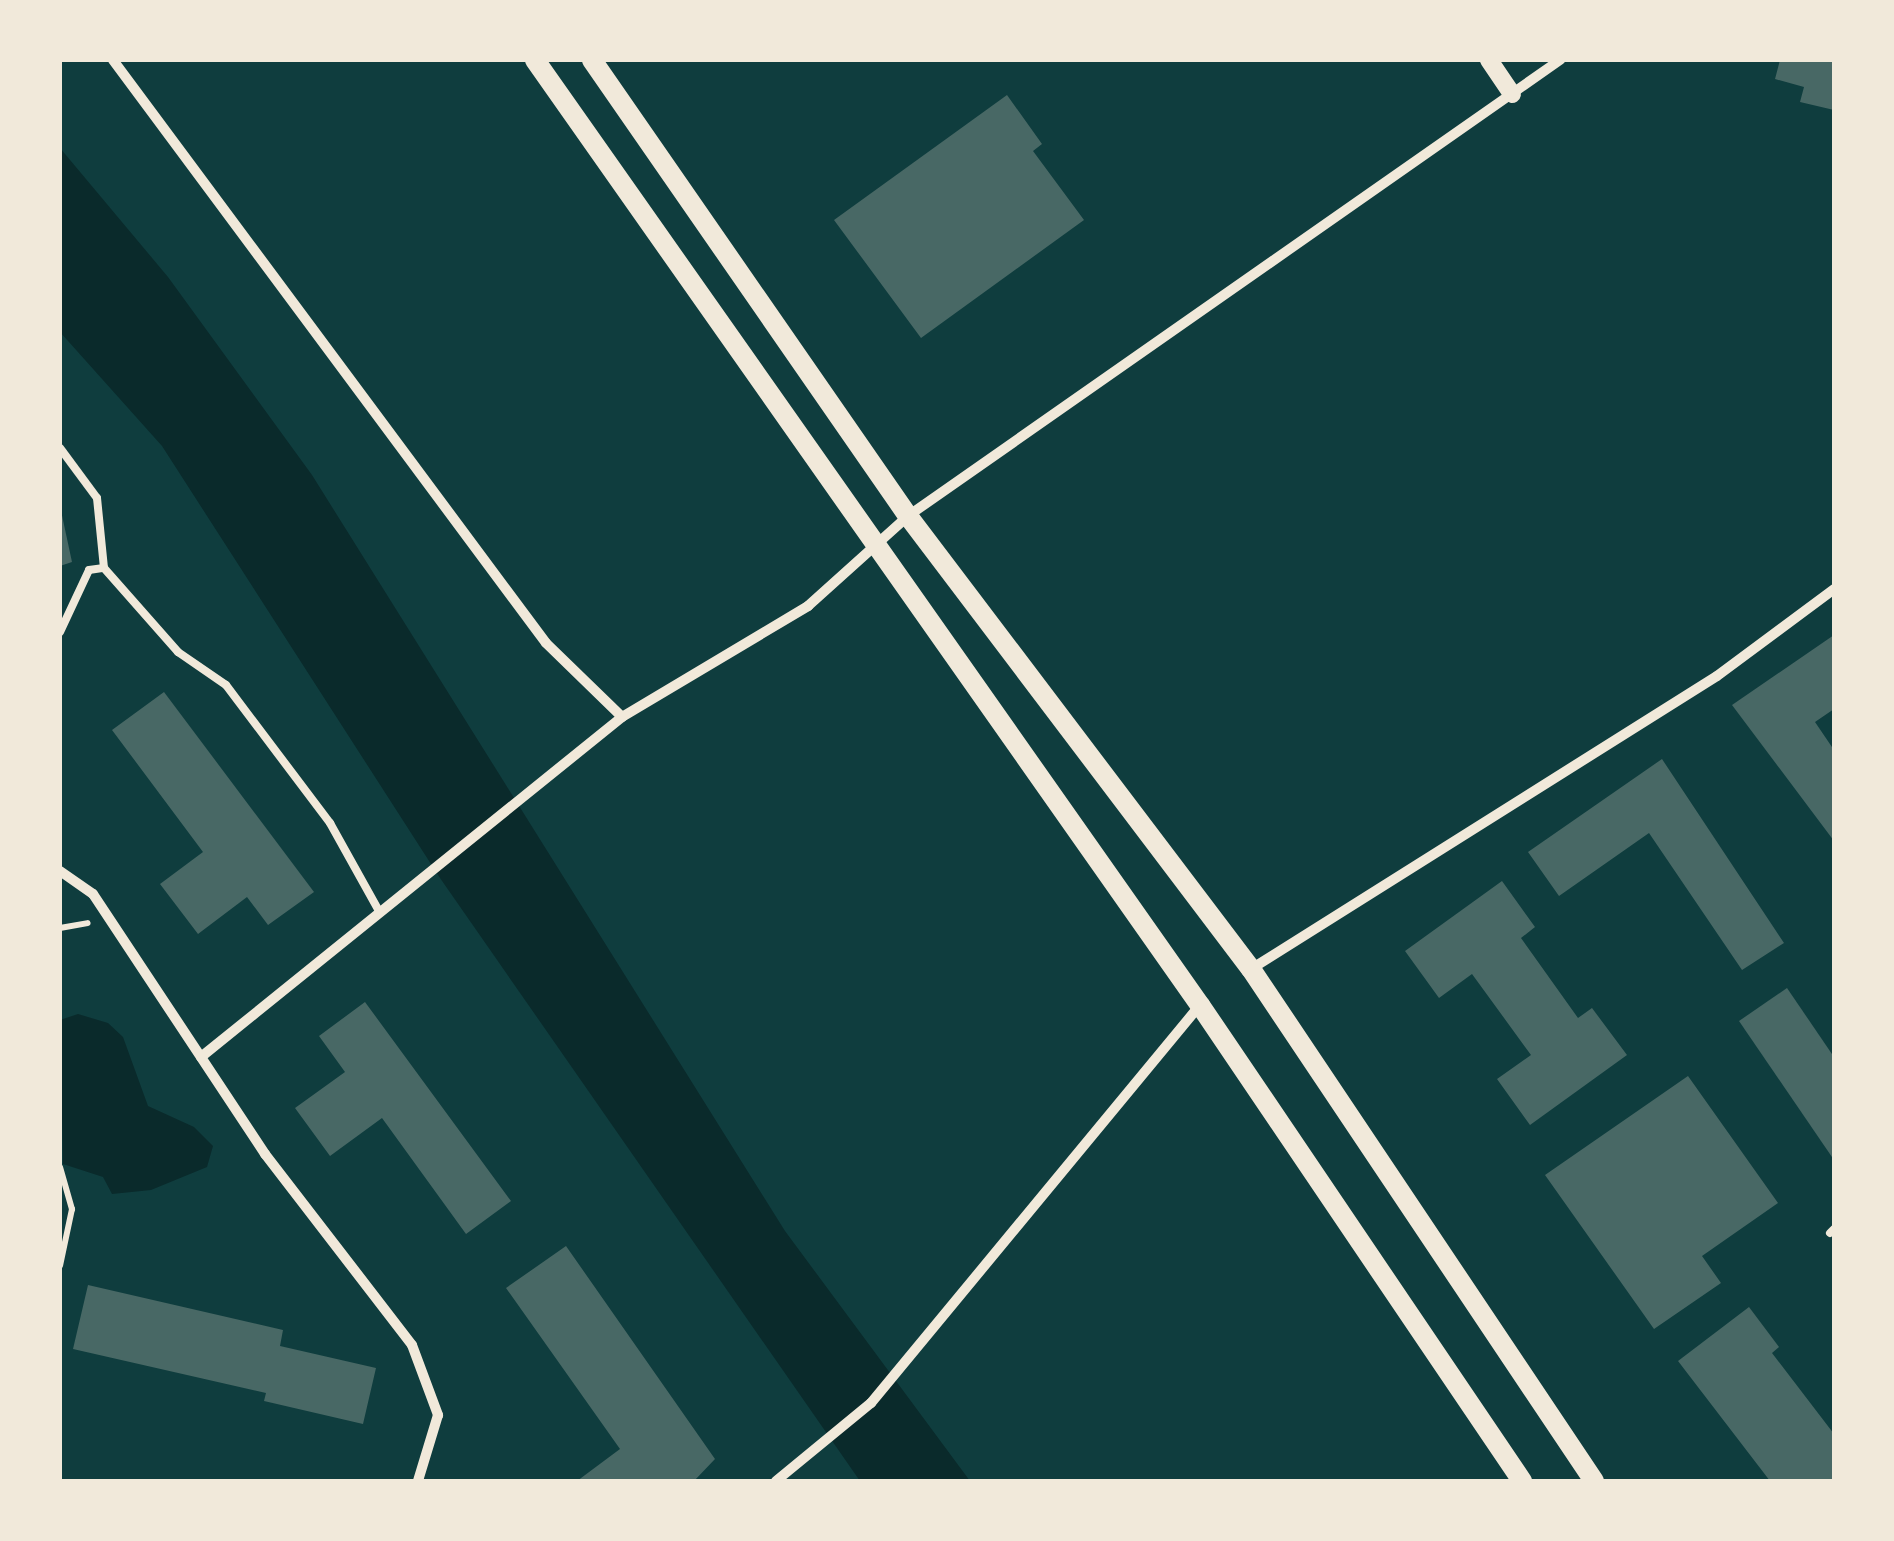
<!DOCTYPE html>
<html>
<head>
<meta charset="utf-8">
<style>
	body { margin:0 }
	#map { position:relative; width:1894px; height:1541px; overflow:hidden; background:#0f3d3e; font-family:"Space Grotesk",sans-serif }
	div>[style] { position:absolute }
	.water>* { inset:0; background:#0a2a2b }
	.building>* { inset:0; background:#486865 }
	.path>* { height:6px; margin:-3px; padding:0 3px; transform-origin:3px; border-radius:3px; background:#f1e9da }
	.service>* { height:8px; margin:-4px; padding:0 4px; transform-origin:4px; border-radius:4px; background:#f1e9da }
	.minor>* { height:10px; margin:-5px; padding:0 5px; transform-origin:5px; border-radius:5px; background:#f1e9da }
	.tertiary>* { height:18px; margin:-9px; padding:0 9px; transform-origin:9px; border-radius:9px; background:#f1e9da }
	.secondary>* { height:20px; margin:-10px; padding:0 10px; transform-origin:10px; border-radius:10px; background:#f1e9da }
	span { translate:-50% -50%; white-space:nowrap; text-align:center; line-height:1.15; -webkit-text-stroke:9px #f1e9da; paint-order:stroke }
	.frame { position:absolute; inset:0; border:62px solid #f1e9da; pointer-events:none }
</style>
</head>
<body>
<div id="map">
	<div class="water">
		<i style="clip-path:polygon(60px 148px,168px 277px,312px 475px,785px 1231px,970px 1481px,860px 1481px,440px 878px,162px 446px,60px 332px)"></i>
		<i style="clip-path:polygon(78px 1014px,108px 1023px,123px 1037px,148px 1106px,194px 1127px,213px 1146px,207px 1167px,151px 1190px,112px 1194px,103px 1177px,63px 1164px,60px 1020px)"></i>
	</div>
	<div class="building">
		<i style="clip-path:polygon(1780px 60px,1834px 60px,1834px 110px,1800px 102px,1804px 87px,1775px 79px)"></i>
		<i style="clip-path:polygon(1007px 95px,1042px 144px,1033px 151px,1084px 220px,921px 338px,834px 220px)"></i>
		<i style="clip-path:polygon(60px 506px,72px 562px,60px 566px)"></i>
		<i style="clip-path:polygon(1834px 635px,1834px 709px,1815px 722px,1834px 750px,1834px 841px,1732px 705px)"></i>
		<i style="clip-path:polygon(164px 692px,314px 892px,268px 925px,247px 897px,198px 934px,160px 884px,203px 852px,112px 730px)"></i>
		<i style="clip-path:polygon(1662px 759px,1784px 943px,1742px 970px,1649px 833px,1559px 896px,1528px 852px)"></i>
		<i style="clip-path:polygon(1502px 881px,1535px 927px,1521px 938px,1578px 1018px,1592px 1008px,1627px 1055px,1530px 1125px,1497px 1079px,1531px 1055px,1472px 974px,1439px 998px,1405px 951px)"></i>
		<i style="clip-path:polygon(1787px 988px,1834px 1057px,1834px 1160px,1739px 1021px)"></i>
		<i style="clip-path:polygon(365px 1002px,511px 1201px,466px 1234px,382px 1118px,330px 1156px,295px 1108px,345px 1072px,319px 1036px)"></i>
		<i style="clip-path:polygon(1688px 1076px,1778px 1203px,1702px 1256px,1721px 1283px,1654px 1329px,1545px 1175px)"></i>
		<i style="clip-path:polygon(566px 1246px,715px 1459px,694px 1481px,577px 1481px,620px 1449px,506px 1288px)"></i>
		<i style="clip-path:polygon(88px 1285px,283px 1330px,280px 1346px,376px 1368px,363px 1424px,264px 1401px,266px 1393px,73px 1349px)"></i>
		<i style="clip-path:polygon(1749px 1307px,1779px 1347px,1772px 1353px,1834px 1434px,1834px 1481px,1770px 1481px,1678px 1361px)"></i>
	</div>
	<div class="path">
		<i style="left:60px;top:928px;width:28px;rotate:-10deg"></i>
		<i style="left:60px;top:1167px;width:44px;rotate:74.1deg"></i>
		<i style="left:72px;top:1209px;width:58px;rotate:101.9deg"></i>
	</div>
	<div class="service">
		<i style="left:60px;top:448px;width:62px;rotate:53.5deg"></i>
		<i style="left:97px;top:498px;width:70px;rotate:84.3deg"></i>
		<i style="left:60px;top:632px;width:68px;rotate:-64.9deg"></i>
		<i style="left:89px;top:570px;width:15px;rotate:-8deg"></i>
		<i style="left:104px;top:568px;width:112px;rotate:48.6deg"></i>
		<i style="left:178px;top:652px;width:58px;rotate:34.5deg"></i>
		<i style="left:226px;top:685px;width:173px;rotate:53deg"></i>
		<i style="left:330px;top:823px;width:101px;rotate:60.9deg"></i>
		<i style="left:1830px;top:1233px;width:6px;rotate:-45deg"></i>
	</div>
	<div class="minor">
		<i style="left:113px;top:60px;width:726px;rotate:53.4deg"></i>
		<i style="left:546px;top:643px;width:106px;rotate:44.2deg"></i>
		<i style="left:622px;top:717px;width:217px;rotate:-30.8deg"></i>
		<i style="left:808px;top:606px;width:135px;rotate:-42deg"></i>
		<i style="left:908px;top:516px;width:796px;rotate:-34.97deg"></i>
		<i style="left:60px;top:871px;width:40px;rotate:34.9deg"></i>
		<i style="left:93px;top:894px;width:312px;rotate:56.5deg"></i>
		<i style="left:265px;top:1154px;width:241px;rotate:52.4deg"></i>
		<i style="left:412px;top:1345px;width:75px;rotate:69.6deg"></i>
		<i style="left:438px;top:1415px;width:69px;rotate:106.9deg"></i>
		<i style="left:1251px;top:969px;width:550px;rotate:-32.16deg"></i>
		<i style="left:1717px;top:676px;width:146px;rotate:-36.6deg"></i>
		<i style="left:201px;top:1057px;width:541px;rotate:-38.92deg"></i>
		<i style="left:776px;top:1481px;width:123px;rotate:-39.4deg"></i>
		<i style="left:871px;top:1403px;width:516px;rotate:-50.42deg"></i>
	</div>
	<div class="tertiary">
		<i style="left:1489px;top:60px;width:41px;rotate:55.9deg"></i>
	</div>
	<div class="secondary">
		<i style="left:535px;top:60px;width:1156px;rotate:54.87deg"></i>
		<i style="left:1200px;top:1005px;width:575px;rotate:55.92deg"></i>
		<i style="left:592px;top:60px;width:555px;rotate:55.28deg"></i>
		<i style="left:908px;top:516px;width:568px;rotate:52.87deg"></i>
		<i style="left:1251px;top:969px;width:616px;rotate:56.18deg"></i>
	</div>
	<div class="frame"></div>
</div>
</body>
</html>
